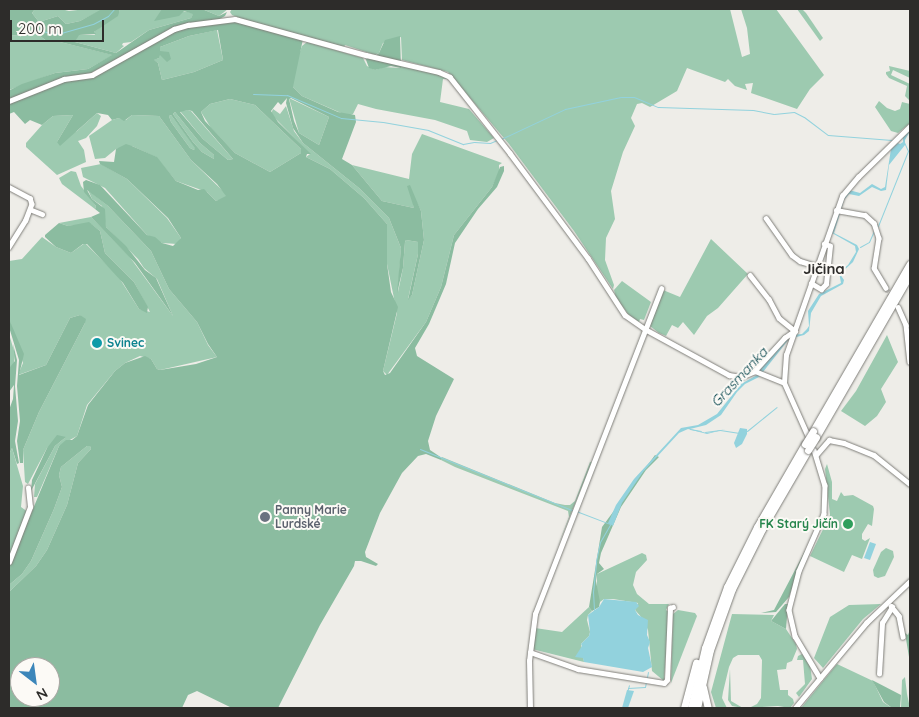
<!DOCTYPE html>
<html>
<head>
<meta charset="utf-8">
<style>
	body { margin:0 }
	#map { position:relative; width:919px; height:717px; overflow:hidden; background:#eeede8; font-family:Quicksand,sans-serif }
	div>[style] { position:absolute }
	.green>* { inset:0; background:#9dcab0 }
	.forest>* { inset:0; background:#8bbca0 }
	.water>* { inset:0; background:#92d2dd }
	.stream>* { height:1px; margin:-0.5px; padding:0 0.5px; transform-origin:0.5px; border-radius:0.5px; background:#92d2dd }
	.minor-tunnel>* { height:4.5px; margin-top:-2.25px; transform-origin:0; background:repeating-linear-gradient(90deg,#c7c6c2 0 4.5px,transparent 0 6.5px) }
	.roads { filter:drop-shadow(0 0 1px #7f7e79) drop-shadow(0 0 1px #7f7e79) }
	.minor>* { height:4.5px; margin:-2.25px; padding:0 2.25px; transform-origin:2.25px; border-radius:2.25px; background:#fff }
	.highway>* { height:7px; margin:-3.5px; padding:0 3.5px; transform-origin:3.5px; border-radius:3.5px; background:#fff }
	.bridges { filter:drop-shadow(0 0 1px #7f7e79) drop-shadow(0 0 1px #7f7e79) }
	.highway-bridge>* { height:7px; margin:-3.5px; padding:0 3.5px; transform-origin:3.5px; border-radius:3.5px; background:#fff }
	.dots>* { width:14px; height:14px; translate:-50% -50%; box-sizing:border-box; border:2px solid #fcfaf6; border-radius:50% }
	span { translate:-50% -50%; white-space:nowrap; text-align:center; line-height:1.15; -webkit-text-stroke:4px #fcfaf6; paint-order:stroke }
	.culture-label { font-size:12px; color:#0d838f; font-weight:700 }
	.left { translate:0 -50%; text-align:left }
	.worship-label { font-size:12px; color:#5b616d; font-weight:700 }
	.leisure-label { font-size:12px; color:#27864d; font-weight:700 }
	.right { translate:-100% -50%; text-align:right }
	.water-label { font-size:14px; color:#014048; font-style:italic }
	.quarter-label { font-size:15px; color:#2d2c2a; font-weight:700 }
	.frame { position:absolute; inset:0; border:10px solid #2d2c2a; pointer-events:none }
	.north { position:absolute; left:10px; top:657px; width:50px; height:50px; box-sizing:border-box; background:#fcfaf6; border:1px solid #a9a8a4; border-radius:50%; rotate:150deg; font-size:14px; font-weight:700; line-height:20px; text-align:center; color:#2d2c2a }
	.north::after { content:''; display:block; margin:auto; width:18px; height:22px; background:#3c86ba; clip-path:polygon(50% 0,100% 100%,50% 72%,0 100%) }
	.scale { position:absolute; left:10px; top:20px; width:94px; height:22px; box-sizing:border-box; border:2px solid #2d2c2a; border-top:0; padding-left:6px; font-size:15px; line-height:18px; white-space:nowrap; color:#2d2c2a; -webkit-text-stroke:4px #fcfaf6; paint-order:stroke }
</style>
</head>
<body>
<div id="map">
	<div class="green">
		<i style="clip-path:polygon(35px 9px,61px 9px,69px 11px,86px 9px,102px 10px,80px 21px,66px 24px,58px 16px,39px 22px,32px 13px)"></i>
		<i style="clip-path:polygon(120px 9px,169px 9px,194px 13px,191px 18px,149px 30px,131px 42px,123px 43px,122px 45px,124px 46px,116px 53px,75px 42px,78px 35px,95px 35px,94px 32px,119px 12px)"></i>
		<i style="clip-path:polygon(202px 9px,228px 9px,219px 16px)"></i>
		<i style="clip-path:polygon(232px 9px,730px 9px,742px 57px,750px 54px,747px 28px,741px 9px,776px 9px,824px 75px,810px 89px,797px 109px,751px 93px,753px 83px,745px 84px,747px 90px,735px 86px,728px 79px,725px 82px,687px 68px,677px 91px,650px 107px,642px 103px,637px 104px,631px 118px,635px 126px,623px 152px,611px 191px,615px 219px,606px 238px,605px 260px,614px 285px,613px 289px,574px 231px,509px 144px,448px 72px,402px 60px,401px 37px,383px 43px,379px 53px,375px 55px,345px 45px,344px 47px,242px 19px,232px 15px,230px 12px)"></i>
		<i style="clip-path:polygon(797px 9px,802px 9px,806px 13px,823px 38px,820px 41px)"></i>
		<i style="clip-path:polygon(217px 30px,223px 60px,194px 72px,162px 80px,158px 63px,153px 60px,159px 58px,160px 47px,189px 36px)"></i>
		<i style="clip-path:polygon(36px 33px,48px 42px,60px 42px,113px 55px,88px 69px,55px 73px,9px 90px,9px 36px)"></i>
		<i style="clip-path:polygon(307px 42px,363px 58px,367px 66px,375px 70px,384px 67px,400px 68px,401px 65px,445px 76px,449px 79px,443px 79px,440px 102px,469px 109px,494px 138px,487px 142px,470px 140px,467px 131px,435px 120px,376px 109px,358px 104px,353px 114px,348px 116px,302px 96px,293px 87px,292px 83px,298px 57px,302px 46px)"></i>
		<i style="clip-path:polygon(889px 66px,910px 71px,910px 78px,893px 70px,891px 75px,910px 84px,910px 101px,905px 96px,907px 86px,889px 78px,886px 74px,886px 72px,890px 71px)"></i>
		<i style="clip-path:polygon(289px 98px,329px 117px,319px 145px,299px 133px)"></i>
		<i style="clip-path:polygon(230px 99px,255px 105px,301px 149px,301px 153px,270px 172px,235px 153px,211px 128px,201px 112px,210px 104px)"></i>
		<i style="clip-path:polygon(879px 101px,887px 108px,895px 111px,900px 109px,902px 102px,910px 104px,910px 123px,898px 133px,891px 131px,875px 107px)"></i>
		<i style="clip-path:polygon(286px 106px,294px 131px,303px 143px,359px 188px,389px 218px,401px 248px,398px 292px,403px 268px,405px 242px,406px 240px,418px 242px,418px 254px,408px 299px,412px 295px,424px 240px,421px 211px,417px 203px,413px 201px,414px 208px,382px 201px,352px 165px,409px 179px,412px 154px,422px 134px,502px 163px,499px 165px,499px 172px,492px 187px,454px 235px,441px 287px,426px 322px,387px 375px,383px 371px,397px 313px,387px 264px,387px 224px,364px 198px,330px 169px,306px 157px,310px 154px,271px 114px,273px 109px,280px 114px)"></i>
		<i style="clip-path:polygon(188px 110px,191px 111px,233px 159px,228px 160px,203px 139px,180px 111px)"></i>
		<i style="clip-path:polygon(175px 112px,200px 143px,214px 155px,214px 159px,202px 152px,193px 142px,173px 114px)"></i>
		<i style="clip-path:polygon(97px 113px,101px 116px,97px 126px,86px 138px,78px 141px,84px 150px,86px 162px,57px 175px,26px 147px,26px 143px,42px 125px,53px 116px,73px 115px,57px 142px,77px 131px)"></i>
		<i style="clip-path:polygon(132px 115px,159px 116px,191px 160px,226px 194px,226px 198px,216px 201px,207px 192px,176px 181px,156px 157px,132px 146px,116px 149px,105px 158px,95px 159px,89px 136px,112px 120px,119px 118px,126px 120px)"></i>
		<i style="clip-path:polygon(171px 115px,196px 148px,194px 150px,190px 148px,171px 122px,169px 116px)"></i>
		<i style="clip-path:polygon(101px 164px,127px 179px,167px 218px,181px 238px,177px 244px,162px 243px,147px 235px,105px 188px,83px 177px,81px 168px)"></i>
		<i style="clip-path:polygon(71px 171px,76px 172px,81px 186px,96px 206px,95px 209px,62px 184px,59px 178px)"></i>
		<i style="clip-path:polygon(88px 190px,108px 206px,151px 251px,169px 289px,197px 322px,208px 345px,217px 357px,160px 370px,157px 369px,151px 359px,140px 356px,125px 363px,115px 371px,87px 405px,77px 436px,59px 446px,37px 497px,34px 497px,35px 484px,55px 446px,66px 437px,47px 448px,28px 484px,25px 482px,23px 450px,39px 412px,85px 323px,80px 315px,70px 318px,46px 365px,18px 375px,23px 363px,9px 319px,9px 261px,22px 259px,42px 237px,56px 247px,71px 253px,85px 243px,118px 276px,139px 309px,150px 312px,134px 282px,105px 253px,100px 231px,91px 224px,68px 226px,59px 223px,91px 217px,129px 256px,173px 316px,157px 279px,144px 268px,138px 259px,106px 227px,102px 206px,92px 199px)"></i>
		<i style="clip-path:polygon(711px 239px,748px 274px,718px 308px,707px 316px,694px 335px,683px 322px,678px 328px,672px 325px,666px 336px,659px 333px,650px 326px,650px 322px,663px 290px,680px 297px)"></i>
		<i style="clip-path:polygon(622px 281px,651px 302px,644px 320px,640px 319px,639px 322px,629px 315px,616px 298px,614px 290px)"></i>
		<i style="clip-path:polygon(9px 334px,15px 354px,14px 364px,9px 368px)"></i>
		<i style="clip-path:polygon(887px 335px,898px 362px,881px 389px,886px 402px,877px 416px,865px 426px,841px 411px,856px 391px)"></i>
		<i style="clip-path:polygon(87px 446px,90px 446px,91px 449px,78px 463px,67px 505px,47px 550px,36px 566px,9px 592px,9px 585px,22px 574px,31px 561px,54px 509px,62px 487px,59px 475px,61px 467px)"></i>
		<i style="clip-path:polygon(12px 448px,23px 486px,21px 507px,28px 512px,9px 560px,9px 454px)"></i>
		<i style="clip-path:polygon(442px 457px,555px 503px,565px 505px,570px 505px,575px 501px,590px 462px,592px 462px,557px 548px,569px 517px,568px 511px,455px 467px,441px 460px)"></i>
		<i style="clip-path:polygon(827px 464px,832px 482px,832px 499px,837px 501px,841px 492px,844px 496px,853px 495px,873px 506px,874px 509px,872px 526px,868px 524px,862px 534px,862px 539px,865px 541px,870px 538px,862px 559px,852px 555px,844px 572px,810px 556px,830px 515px,825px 469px)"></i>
		<i style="clip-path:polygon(886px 548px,893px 551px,894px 557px,885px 576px,878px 578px,874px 576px,873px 570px,881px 552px)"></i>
		<i style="clip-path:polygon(642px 553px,646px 555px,647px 560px,636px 572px,633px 585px,637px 594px,649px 604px,669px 604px,666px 610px,669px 612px,664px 681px,652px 671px,648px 630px,643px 619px,635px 610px,638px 603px,613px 599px,604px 599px,600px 602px,597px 597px,597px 574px)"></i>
		<i style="clip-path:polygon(881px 604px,863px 619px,823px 668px,814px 658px,830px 617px,849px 605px)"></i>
		<i style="clip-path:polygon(589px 607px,592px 611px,588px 615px,587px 620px,590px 632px,589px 636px,581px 644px,584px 662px,532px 649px,535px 628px,562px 632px)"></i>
		<i style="clip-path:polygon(678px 610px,695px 613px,697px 616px,671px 683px,673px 614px)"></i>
		<i style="clip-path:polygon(732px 614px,774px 615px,771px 621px,786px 629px,796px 644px,797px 649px,792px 661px,787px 663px,786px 669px,777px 670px,780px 690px,788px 690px,788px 695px,793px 699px,794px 703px,790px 708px,778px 706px,749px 708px,757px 704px,761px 698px,762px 660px,759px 655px,738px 655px,733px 658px,729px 667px,723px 692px,722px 698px,727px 708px,716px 708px,711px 692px)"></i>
		<i style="clip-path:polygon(802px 654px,810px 665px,812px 679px,799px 697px,796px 693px,805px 684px,803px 660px,797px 660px,798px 656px)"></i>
		<i style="clip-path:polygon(837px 664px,873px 681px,883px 702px,892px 708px,801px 708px)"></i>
		<i style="clip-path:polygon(730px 669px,731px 701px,743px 708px,732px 706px,728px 700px)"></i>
		<i style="clip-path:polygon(905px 677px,907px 694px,910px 708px,901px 708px,902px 680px)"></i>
	</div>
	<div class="forest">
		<i style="clip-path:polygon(9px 9px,35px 9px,32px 13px,39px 22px,58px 16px,66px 24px,80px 21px,102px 9px,120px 9px,118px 16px,94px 32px,96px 34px,79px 35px,75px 42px,116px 53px,149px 30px,191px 18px,193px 14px,184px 11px,179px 16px,154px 21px,162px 9px,202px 9px,219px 16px,227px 12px,225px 16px,216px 21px,173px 28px,89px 74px,70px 77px,9px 99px,10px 90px,22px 84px,55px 73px,88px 69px,112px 55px,60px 42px,48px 42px,36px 33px,9px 36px)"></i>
		<i style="clip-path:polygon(evenodd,234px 21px,303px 39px,293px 87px,302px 96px,338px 112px,355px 115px,356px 122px,342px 159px,352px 165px,382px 201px,414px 208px,407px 186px,410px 185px,421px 211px,424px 240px,412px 295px,408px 300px,418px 254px,418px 242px,406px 240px,405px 242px,403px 268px,397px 293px,401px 248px,389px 218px,359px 188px,303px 143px,293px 128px,286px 103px,287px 98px,281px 105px,278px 102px,271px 111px,278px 122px,311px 154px,307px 154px,306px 157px,330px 169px,364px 198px,387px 224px,387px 264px,391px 292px,398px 307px,383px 371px,385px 375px,390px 373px,426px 322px,441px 287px,454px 235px,492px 187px,500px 167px,504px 166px,504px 171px,497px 187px,478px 209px,455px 243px,446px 284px,429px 324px,415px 348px,417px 356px,454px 379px,436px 416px,428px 441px,430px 450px,442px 458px,441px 460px,426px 454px,418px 456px,402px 473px,380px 513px,365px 552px,366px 557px,378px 564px,376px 566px,361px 561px,355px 561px,354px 566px,320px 625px,278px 708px,232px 708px,197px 691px,188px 695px,182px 708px,9px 708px,9px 592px,36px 566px,47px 550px,67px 505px,78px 463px,91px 449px,90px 446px,87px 446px,61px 467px,59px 475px,62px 487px,54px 509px,31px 561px,22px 574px,9px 585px,9px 567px,59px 446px,66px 440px,72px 440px,77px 436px,88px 405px,115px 371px,125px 363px,145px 356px,151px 359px,157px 369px,160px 370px,196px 364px,217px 357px,208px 344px,197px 322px,169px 289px,151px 251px,108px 206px,87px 190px,92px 199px,105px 209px,106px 227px,126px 246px,145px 270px,156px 278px,173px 316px,135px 263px,91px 217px,100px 213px,95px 209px,96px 206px,84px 192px,83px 182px,86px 180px,100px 185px,147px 235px,155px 237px,162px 243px,173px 246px,181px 238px,168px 218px,127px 179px,100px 164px,99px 161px,114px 162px,116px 149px,126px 144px,132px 146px,157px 157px,176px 181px,198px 190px,204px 189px,216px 201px,226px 196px,217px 184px,191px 160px,159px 116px,132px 115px,124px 121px,119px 118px,112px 120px,108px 115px,97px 113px,60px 146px,57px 142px,73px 115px,53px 116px,42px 125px,30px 120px,25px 124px,14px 112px,9px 114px,9px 102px,64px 79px,91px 77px,184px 27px,234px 21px,218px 30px,223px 60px,194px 72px,162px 80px,158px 63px,154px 60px,159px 58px,160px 55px,167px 62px,171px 59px,169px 52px,160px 51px,160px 47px,189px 36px,218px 30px,234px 21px,291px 98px,329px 117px,319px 145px,299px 133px,294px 121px,289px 99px,291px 98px,234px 21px,230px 99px,255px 105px,301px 149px,301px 153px,270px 172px,235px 153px,205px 121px,201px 112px,210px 104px,230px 99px,234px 21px,188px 110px,192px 111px,233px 159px,228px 160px,203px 139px,180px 112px,188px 110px,234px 21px,175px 112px,200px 143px,214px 155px,214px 159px,202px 152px,193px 142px,173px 114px,175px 112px,234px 21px,171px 115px,195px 148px,194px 150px,190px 148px,171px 122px,169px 116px,171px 115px,234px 21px,20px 667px,50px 667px,50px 697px,20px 697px,20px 667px)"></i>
		<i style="clip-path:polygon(400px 36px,401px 68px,391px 66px,375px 70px,369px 68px,365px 57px,371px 59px,379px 53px,385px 40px)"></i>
		<i style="clip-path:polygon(89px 222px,100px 231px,105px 253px,134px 282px,148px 307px,147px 313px,139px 309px,123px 283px,87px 244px,83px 244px,71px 253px,56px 247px,45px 237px,45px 235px,59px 223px,68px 226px)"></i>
		<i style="clip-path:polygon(80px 315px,86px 319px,85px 323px,39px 412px,23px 450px,23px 463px,20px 463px,17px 441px,20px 421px,17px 386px,19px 360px,9px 327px,9px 319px,24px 354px,19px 375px,46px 365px,70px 318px)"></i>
		<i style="clip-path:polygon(13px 344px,17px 360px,15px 386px,18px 421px,15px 441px,19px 463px,17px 464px,12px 448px,9px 454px,9px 410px,13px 399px,14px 385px,9px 392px,9px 368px,15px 361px)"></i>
		<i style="clip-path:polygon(57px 435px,66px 437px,55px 446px,31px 491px,32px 480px,47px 448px)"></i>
		<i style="clip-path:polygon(655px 455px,659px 457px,646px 470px,621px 507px,601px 553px,599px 563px,604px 569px,597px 574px,596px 581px,600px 602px,599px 607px,592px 611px,589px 607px,602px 527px)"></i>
		<i style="clip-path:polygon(806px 549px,789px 597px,776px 612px,761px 613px,774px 610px)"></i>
		<i style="clip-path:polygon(785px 604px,788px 604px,786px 629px,771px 621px)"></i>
		<i style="clip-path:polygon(910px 629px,910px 663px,905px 633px,908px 635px)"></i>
		<i style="clip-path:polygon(872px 680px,901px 695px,900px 708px,892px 708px,884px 702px)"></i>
	</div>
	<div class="water">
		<i style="clip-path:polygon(910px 131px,905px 140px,905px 145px,889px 165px,886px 190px,881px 191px,872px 187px,859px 196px,849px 194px,844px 200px,834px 233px,857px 245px,859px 249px,853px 262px,840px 274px,844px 280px,843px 284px,821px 296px,811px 313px,809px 331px,804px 335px,789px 339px,759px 377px,745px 384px,737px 392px,721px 415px,706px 425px,690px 429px,707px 433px,726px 429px,707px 434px,688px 429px,679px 433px,643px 472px,622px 503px,613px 526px,608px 523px,616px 505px,634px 479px,681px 428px,698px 425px,717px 414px,741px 384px,757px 375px,767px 359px,791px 335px,802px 334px,807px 329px,809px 326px,808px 311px,819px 294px,841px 283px,839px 272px,848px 265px,856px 252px,855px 246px,832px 233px,843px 199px,849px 190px,860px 193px,872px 184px,881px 189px,885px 187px,891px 149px,898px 143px,900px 144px,903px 142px,903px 138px,899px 141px)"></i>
		<i style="clip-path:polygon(740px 428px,747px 429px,747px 434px,742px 444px,736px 448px,734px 443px)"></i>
		<i style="clip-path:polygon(870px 542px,876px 544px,870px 560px,864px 558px)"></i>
		<i style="clip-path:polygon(604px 599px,636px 602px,639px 606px,635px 610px,638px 615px,648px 620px,647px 635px,650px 642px,648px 648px,652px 667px,643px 672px,584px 662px,583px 658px,575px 657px,582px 646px,581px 644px,589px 636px,590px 632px,588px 615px,599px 607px)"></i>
		<i style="clip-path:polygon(627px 690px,634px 691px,628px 708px,622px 708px)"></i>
	</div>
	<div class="stream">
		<i style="left:39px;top:30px;width:16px;rotate:15deg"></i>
		<i style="left:54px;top:34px;width:7px;rotate:-8deg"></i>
		<i style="left:61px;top:33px;width:33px;rotate:-16deg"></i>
		<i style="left:93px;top:24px;width:17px;rotate:-28deg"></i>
		<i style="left:108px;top:16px;width:9px;rotate:-49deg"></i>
		<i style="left:253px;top:94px;width:34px;rotate:2deg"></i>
		<i style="left:287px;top:95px;width:59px;rotate:23.1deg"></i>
		<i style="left:341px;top:118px;width:42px;rotate:5.4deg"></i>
		<i style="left:383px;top:122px;width:46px;rotate:10.1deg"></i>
		<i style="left:428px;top:130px;width:38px;rotate:22deg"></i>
		<i style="left:463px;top:144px;width:11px;rotate:-10deg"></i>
		<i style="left:474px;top:142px;width:16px;rotate:4deg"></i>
		<i style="left:490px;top:143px;width:8px;rotate:-23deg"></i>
		<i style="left:501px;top:139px;width:71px;rotate:-25.1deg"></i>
		<i style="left:565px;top:109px;width:57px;rotate:-12.1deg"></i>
		<i style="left:621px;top:97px;width:13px"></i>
		<i style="left:634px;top:97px;width:26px;rotate:23deg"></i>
		<i style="left:658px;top:107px;width:95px;rotate:1.8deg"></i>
		<i style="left:753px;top:110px;width:21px;rotate:11deg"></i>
		<i style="left:774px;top:114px;width:20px;rotate:-6deg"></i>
		<i style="left:794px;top:112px;width:11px;rotate:27deg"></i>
		<i style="left:804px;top:117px;width:30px;rotate:37deg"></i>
		<i style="left:828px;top:135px;width:64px;rotate:4.5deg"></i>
		<i style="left:878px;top:226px;width:81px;rotate:-68.2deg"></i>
		<i style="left:908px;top:151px;width:10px;rotate:-114deg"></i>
		<i style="left:860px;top:247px;width:10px;rotate:-29deg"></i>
		<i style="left:869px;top:242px;width:12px;rotate:-66deg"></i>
		<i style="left:690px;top:429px;width:11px;rotate:10deg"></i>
		<i style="left:747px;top:431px;width:38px;rotate:-39deg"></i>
		<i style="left:705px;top:432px;width:15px;rotate:-8deg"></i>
		<i style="left:720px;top:430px;width:18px;rotate:9deg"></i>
		<i style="left:420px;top:449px;width:164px;rotate:21.9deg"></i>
		<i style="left:576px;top:511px;width:36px;rotate:21deg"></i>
		<i style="left:594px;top:610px;width:18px;rotate:-93deg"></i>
		<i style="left:593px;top:592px;width:31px;rotate:-84deg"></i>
		<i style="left:596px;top:561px;width:19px;rotate:-78deg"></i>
		<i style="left:600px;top:542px;width:22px;rotate:-60deg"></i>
		<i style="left:647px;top:677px;width:5px;rotate:-79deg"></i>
		<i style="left:628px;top:688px;width:17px;rotate:-3deg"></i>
		<i style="left:645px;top:687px;width:5px;rotate:-79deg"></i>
		<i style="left:627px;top:692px;width:7px;rotate:-74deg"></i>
	</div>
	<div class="minor-tunnel">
		<i style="left:886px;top:288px;width:22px;rotate:58deg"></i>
	</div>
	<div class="roads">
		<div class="minor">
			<i style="left:9px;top:101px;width:59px;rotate:-21.8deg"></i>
			<i style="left:64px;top:79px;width:28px;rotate:-8deg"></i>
			<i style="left:92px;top:75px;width:94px;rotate:-29.3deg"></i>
			<i style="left:174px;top:29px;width:15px;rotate:-16deg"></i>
			<i style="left:188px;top:25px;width:47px;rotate:-7.3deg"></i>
			<i style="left:235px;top:19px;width:136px;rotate:15.4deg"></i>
			<i style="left:366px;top:55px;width:75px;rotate:13.1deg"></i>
			<i style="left:439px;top:72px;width:12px;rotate:24deg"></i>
			<i style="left:450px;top:77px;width:97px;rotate:51.7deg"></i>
			<i style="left:510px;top:153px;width:131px;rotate:53.4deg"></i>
			<i style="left:588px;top:258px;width:68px;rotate:57deg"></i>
			<i style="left:625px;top:315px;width:24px;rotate:35deg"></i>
			<i style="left:645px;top:329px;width:96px;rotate:28.7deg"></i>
			<i style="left:729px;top:375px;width:12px;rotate:9deg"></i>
			<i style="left:741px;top:377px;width:15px;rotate:-23deg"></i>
			<i style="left:755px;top:371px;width:31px;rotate:22deg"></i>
			<i style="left:9px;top:187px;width:24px;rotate:28deg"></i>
			<i style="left:30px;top:198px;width:6px;rotate:72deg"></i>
			<i style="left:32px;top:204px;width:17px;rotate:111deg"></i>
			<i style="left:26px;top:220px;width:32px;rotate:122deg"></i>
			<i style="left:32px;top:210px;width:11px;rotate:22deg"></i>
			<i style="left:836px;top:210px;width:29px;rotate:10deg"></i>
			<i style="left:865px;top:215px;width:12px;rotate:42deg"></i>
			<i style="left:874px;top:223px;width:16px;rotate:72deg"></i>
			<i style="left:879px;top:238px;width:30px;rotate:99deg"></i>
			<i style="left:874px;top:268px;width:23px;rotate:59deg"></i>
			<i style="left:766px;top:218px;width:45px;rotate:54.9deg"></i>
			<i style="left:792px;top:255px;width:10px;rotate:37deg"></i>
			<i style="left:800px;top:261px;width:17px;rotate:17deg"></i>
			<i style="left:750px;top:275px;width:31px;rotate:52deg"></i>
			<i style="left:769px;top:299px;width:21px;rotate:62deg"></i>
			<i style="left:779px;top:318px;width:21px;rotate:39deg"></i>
			<i style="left:795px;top:331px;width:12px;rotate:145deg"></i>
			<i style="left:785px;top:338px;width:45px;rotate:132.3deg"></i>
			<i style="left:811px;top:283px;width:12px;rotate:31deg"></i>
			<i style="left:821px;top:289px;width:7px;rotate:-45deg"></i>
			<i style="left:826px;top:284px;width:38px;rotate:-84deg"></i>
			<i style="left:830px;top:246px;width:6px;rotate:-162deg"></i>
			<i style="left:898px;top:307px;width:20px;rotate:66deg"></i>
			<i style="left:906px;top:325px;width:37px;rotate:84deg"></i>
			<i style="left:809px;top:439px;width:61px;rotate:-114.1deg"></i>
			<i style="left:784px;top:383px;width:28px;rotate:-86deg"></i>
			<i style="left:786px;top:355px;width:169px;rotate:-70.6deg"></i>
			<i style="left:842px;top:196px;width:25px;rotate:-50deg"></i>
			<i style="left:858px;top:177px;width:73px;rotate:-44.4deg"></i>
			<i style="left:814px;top:450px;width:37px;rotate:73deg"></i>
			<i style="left:825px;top:485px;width:29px;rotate:92deg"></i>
			<i style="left:824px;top:514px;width:62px;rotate:113.7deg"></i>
			<i style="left:799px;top:571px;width:40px;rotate:104.4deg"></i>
			<i style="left:789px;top:610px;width:27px;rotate:77deg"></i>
			<i style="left:795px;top:636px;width:49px;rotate:59.2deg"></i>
			<i style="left:816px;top:455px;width:20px;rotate:-49deg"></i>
			<i style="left:829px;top:440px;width:15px;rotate:11deg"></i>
			<i style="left:844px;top:443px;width:32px;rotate:22deg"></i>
			<i style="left:874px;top:455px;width:46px;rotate:38.9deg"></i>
			<i style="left:9px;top:562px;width:59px;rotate:-69.1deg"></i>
			<i style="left:30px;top:507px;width:19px;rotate:-96deg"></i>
			<i style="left:891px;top:606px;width:13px;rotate:51deg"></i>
			<i style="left:899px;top:616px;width:21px;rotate:79deg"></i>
			<i style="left:530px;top:652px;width:51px;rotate:19.5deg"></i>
			<i style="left:578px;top:669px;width:87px;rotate:9.2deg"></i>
			<i style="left:664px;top:683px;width:4px;rotate:-45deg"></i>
			<i style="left:667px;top:680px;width:72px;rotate:-87.6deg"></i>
			<i style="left:670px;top:608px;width:3px;rotate:-18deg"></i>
			<i style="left:879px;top:674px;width:51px;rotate:-86.6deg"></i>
			<i style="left:882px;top:623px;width:19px;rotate:-58deg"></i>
			<i style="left:530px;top:708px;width:47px;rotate:-91.2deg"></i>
			<i style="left:529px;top:661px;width:47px;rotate:-82.7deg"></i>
			<i style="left:535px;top:614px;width:349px;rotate:-68.8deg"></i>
			<i style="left:795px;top:708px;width:111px;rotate:-50.1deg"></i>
			<i style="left:866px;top:623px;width:61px;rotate:-43.7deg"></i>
		</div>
		<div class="highway">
			<i style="left:813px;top:431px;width:193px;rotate:-59.9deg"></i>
			<i style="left:816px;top:437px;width:188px;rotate:-60deg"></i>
			<i style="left:703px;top:687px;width:22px;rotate:77deg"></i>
			<i style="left:684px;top:708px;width:47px;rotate:-75.1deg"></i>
			<i style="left:691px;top:708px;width:62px;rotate:-76.9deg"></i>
			<i style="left:705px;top:648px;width:65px;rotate:-70.2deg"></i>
			<i style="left:727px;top:587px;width:67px;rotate:-63.4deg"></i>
			<i style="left:757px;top:527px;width:96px;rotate:-60deg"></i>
			<i style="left:697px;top:708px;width:59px;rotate:-77.4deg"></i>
			<i style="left:710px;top:650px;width:65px;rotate:-70.2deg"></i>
			<i style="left:732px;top:589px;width:67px;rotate:-63.4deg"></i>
			<i style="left:762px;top:529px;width:91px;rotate:-59.8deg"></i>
		</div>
	</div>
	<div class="bridges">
		<div class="highway-bridge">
			<i style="left:805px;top:444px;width:15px;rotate:-58deg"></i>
			<i style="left:808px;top:450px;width:15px;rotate:-58deg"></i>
		</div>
	</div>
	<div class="dots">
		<i style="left:97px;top:343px;background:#0f9aa8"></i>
		<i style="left:265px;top:517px;background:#6b7280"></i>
		<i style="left:848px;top:524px;background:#2e9e5b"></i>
	</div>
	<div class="culture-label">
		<span class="left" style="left:107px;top:343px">Svinec</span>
	</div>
	<div class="worship-label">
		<span class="left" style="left:275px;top:517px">Panny Marie<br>Lurdské</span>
	</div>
	<div class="leisure-label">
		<span class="right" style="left:838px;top:524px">FK Starý Jičín</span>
	</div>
	<div class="water-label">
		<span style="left:739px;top:377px;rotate:-47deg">Grasmanka</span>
	</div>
	<div class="quarter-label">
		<span style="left:824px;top:269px">Jičina</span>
	</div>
	<div class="frame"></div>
	<div class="north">N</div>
	<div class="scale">200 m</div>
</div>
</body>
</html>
